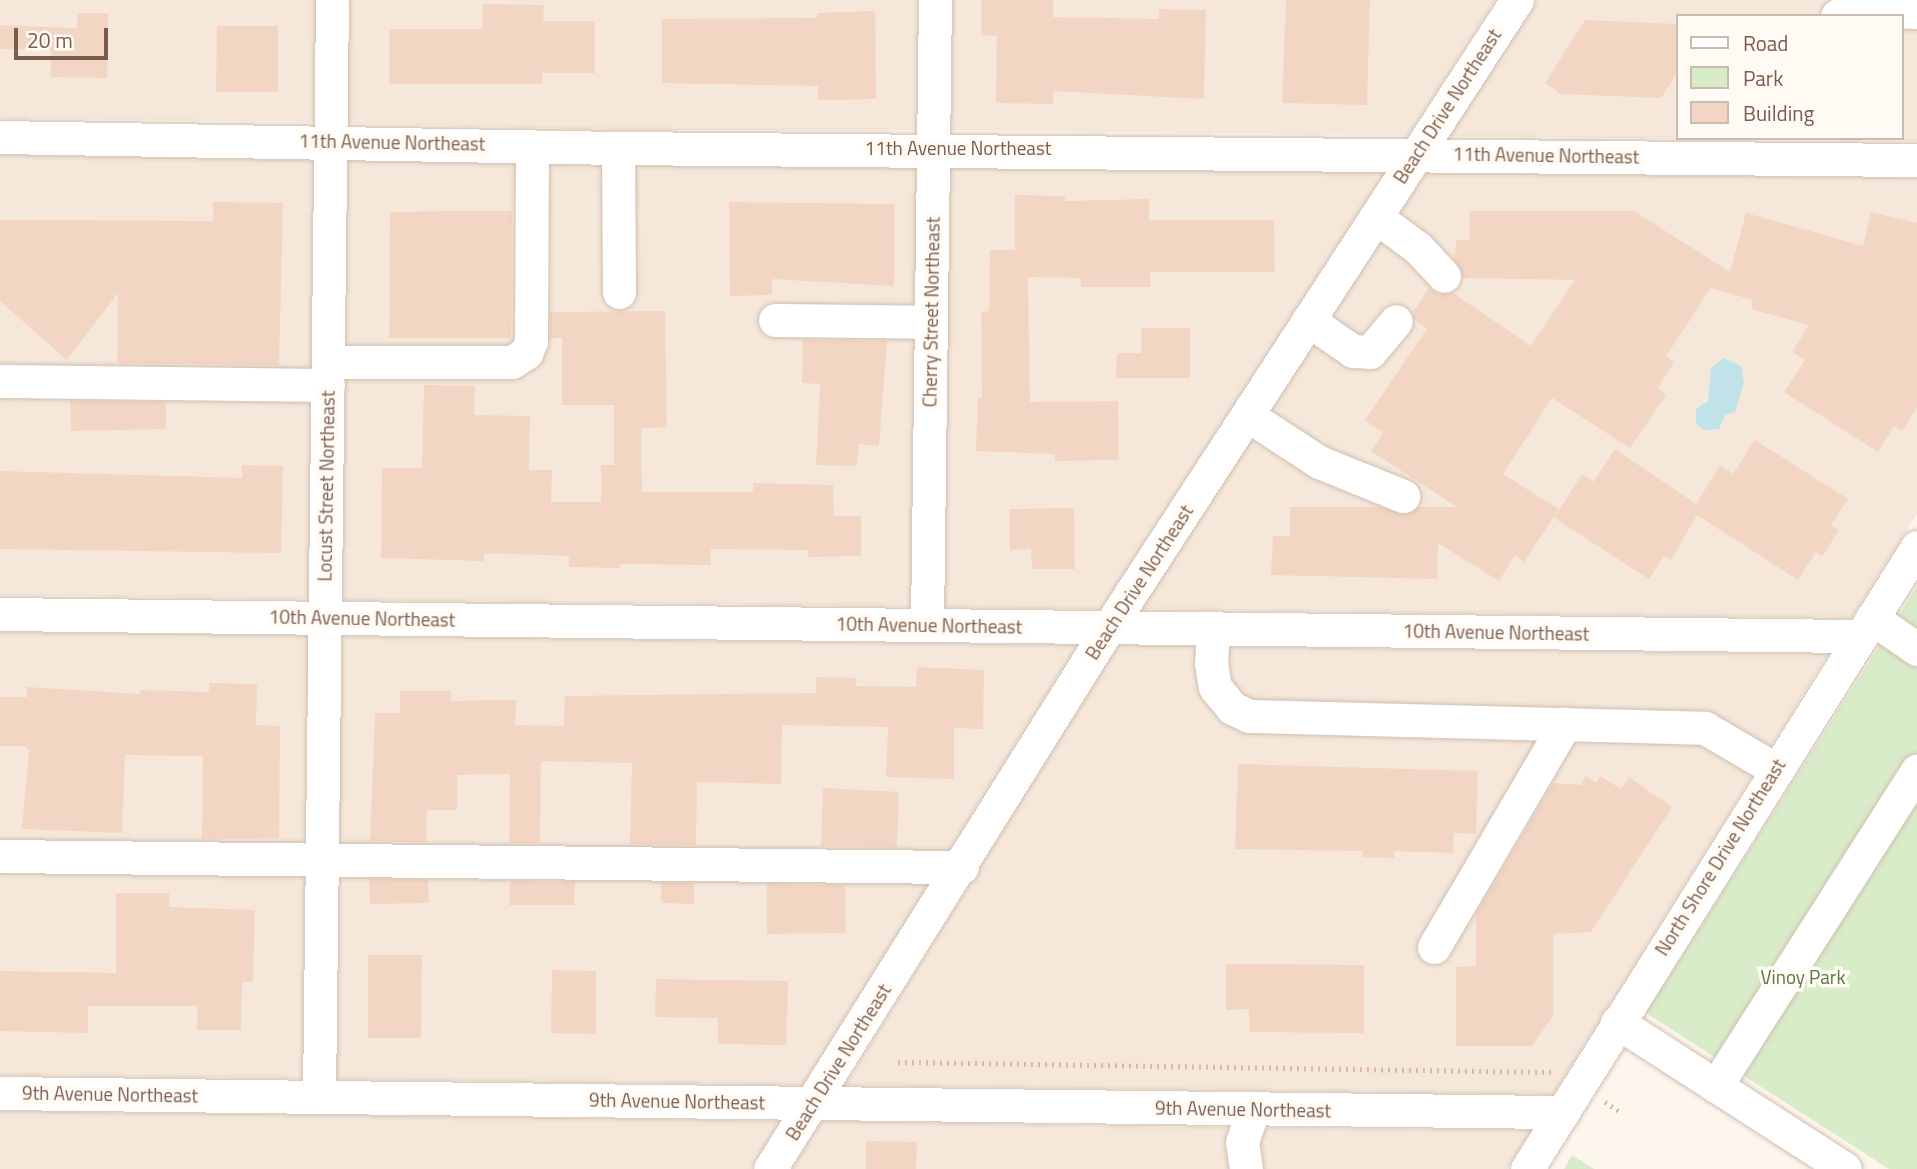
<!DOCTYPE html>
<html>
<head>
<meta charset="utf-8">
<style>
	body { margin:0 }
	#map { position:relative; width:1917px; height:1169px; overflow:hidden; background:#fdf6ec; font-family:"Titillium Web",sans-serif }
	div>[style] { position:absolute }
	.residential>* { inset:0; background:#f5e8da }
	.green>* { inset:0; background:#d8ecc9 }
	.water>* { inset:0; background:#bfe3e8 }
	.building>* { inset:0; background:#f3d5c3 }
	.path>* { height:4.5px; margin-top:-2.25px; transform-origin:0; background:repeating-linear-gradient(90deg,#d9b8a5 0 2px,transparent 0 7px) }
	.roads { filter:drop-shadow(0 0 2px #d1beb0) drop-shadow(0 0 2px #d1beb0) }
	.minor>* { height:33px; margin:-16.5px; padding:0 16.5px; transform-origin:16.5px; border-radius:16.5px; background:#fff }
	span { translate:-50% -50%; white-space:nowrap; text-align:center; line-height:1.15; -webkit-text-stroke:7px #fffaf3; paint-order:stroke }
	.street-label { font-size:19px; color:#7a5c4d }
	.park-label { font-size:19px; color:#537a41 }
	.legend { position:absolute; left:1676px; top:14px; width:228px; height:126px; box-sizing:border-box; background:#fffaf3; border:2px solid #cabbb1; margin:0; padding:9px 12px; list-style:none; font-size:21px; color:#7a5c4d }
	.legend li { display:flex; align-items:center; gap:14px; height:35px }
	.legend b { width:35px; border:2px solid #cabbb1 }
	.scale { position:absolute; left:14px; top:28px; width:94px; height:32px; box-sizing:border-box; border:4px solid #7a5c4d; border-top:0; padding-left:9px; font-size:21px; line-height:24px; white-space:nowrap; color:#7a5c4d; -webkit-text-stroke:5px #fffaf3; paint-order:stroke }
</style>
</head>
<body>
<div id="map">
	<div class="residential">
		<i style="clip-path:polygon(0 0,316px 0,315px 122px,0 118px)"></i>
		<i style="clip-path:polygon(348px 0,919px 0,917px 130px,618px 130px,347px 123px)"></i>
		<i style="clip-path:polygon(951px 0,1496px 0,1408px 135px,950px 130px)"></i>
		<i style="clip-path:polygon(evenodd,1537px 0,1917px 0,1917px 141px,1448px 136px,1537px 0,1677px 16px,1901px 16px,1901px 138px,1677px 138px,1677px 16px)"></i>
		<i style="clip-path:polygon(0 155px,314px 159px,309px 599px,0 595px)"></i>
		<i style="clip-path:polygon(346px 159px,617px 166px,917px 166px,911px 606px,341px 600px)"></i>
		<i style="clip-path:polygon(949px 166px,1385px 172px,1101px 609px,944px 607px)"></i>
		<i style="clip-path:polygon(1425px 172px,1917px 178px,1917px 514px,1851px 618px,1141px 609px)"></i>
		<i style="clip-path:polygon(0 632px,308px 635px,303px 1078px,0 1075px)"></i>
		<i style="clip-path:polygon(341px 636px,1078px 645px,806px 1085px,335px 1079px)"></i>
		<i style="clip-path:polygon(1117px 645px,1828px 654px,1554px 1094px,845px 1085px)"></i>
		<i style="clip-path:polygon(0 1111px,782px 1121px,750px 1169px,0 1169px)"></i>
		<i style="clip-path:polygon(822px 1121px,1253px 1128px,1532px 1130px,1507px 1169px,790px 1169px)"></i>
	</div>
	<div class="green">
		<i style="clip-path:polygon(1917px 587px,1917px 1169px,1889px 1169px,1646px 1013px)"></i>
		<i style="clip-path:polygon(1572px 1155px,1594px 1169px,1564px 1169px)"></i>
	</div>
	<div class="water">
		<i style="clip-path:polygon(1724px 358px,1741px 366px,1744px 383px,1735px 412px,1725px 415px,1719px 429px,1704px 430px,1696px 423px,1696px 409px,1708px 401px,1711px 368px)"></i>
	</div>
	<div class="building">
		<i style="clip-path:polygon(981px 0,1053px 0,1053px 17px,1159px 19px,1159px 9px,1206px 10px,1204px 99px,1053px 91px,1053px 104px,996px 103px,997px 36px,981px 35px)"></i>
		<i style="clip-path:polygon(1286px 0,1370px 0,1367px 105px,1282px 103px)"></i>
		<i style="clip-path:polygon(483px 4px,544px 5px,543px 21px,595px 21px,595px 73px,542px 73px,542px 84px,389px 84px,389px 29px,482px 29px)"></i>
		<i style="clip-path:polygon(875px 11px,876px 99px,818px 100px,818px 86px,662px 83px,662px 19px,817px 18px,817px 13px)"></i>
		<i style="clip-path:polygon(77px 13px,108px 13px,107px 78px,51px 77px,51px 50px,0 49px,0 25px,77px 28px)"></i>
		<i style="clip-path:polygon(1585px 20px,1677px 24px,1677px 73px,1661px 98px,1561px 94px,1545px 83px)"></i>
		<i style="clip-path:polygon(217px 26px,278px 26px,278px 92px,216px 92px)"></i>
		<i style="clip-path:polygon(1015px 195px,1065px 196px,1065px 201px,1149px 199px,1149px 220px,1274px 220px,1275px 272px,1150px 272px,1150px 287px,1081px 287px,1081px 278px,1028px 277px,1030px 402px,1118px 401px,1119px 460px,1055px 461px,1055px 454px,976px 451px,978px 397px,982px 398px,981px 312px,989px 311px,990px 250px,1015px 250px)"></i>
		<i style="clip-path:polygon(213px 202px,283px 203px,279px 365px,117px 363px,118px 293px,67px 360px,0 301px,0 220px,213px 221px)"></i>
		<i style="clip-path:polygon(729px 202px,895px 204px,894px 286px,772px 279px,772px 295px,730px 296px)"></i>
		<i style="clip-path:polygon(455px 211px,512px 211px,511px 338px,389px 338px,390px 212px)"></i>
		<i style="clip-path:polygon(1470px 211px,1634px 211px,1730px 272px,1746px 213px,1863px 246px,1871px 212px,1917px 223px,1917px 408px,1902px 431px,1894px 426px,1878px 452px,1784px 392px,1805px 360px,1792px 352px,1809px 325px,1751px 309px,1753px 300px,1711px 288px,1666px 356px,1674px 362px,1658px 388px,1666px 395px,1630px 448px,1552px 398px,1503px 474px,1559px 509px,1524px 562px,1515px 555px,1499px 581px,1438px 543px,1437px 579px,1271px 575px,1273px 536px,1290px 536px,1290px 507px,1380px 507px,1405px 515px,1418px 507px,1457px 507px,1371px 451px,1383px 433px,1365px 420px,1427px 329px,1415px 320px,1413px 312px,1429px 288px,1439px 295px,1453px 293px,1531px 346px,1575px 280px,1463px 278px,1455px 260px,1456px 240px,1469px 240px)"></i>
		<i style="clip-path:polygon(665px 311px,667px 427px,641px 428px,642px 492px,753px 492px,753px 483px,833px 485px,834px 516px,861px 516px,861px 556px,808px 557px,808px 550px,711px 549px,711px 565px,620px 564px,620px 568px,569px 567px,569px 556px,484px 553px,484px 561px,381px 558px,382px 468px,422px 468px,424px 385px,475px 386px,474px 415px,530px 416px,529px 470px,552px 470px,551px 502px,601px 502px,601px 465px,614px 465px,614px 405px,562px 405px,562px 338px,550px 338px,550px 312px)"></i>
		<i style="clip-path:polygon(1141px 328px,1190px 328px,1190px 378px,1116px 378px,1117px 353px,1141px 353px)"></i>
		<i style="clip-path:polygon(803px 340px,887px 341px,879px 446px,859px 444px,857px 466px,816px 465px,820px 384px,802px 383px)"></i>
		<i style="clip-path:polygon(70px 401px,166px 402px,166px 429px,71px 431px)"></i>
		<i style="clip-path:polygon(1755px 440px,1848px 499px,1831px 525px,1839px 530px,1822px 557px,1816px 552px,1798px 580px,1697px 515px,1671px 560px,1664px 556px,1649px 579px,1554px 518px,1582px 474px,1593px 482px,1615px 449px,1696px 504px,1720px 465px,1733px 474px)"></i>
		<i style="clip-path:polygon(242px 465px,283px 466px,281px 553px,0 549px,0 471px,242px 478px)"></i>
		<i style="clip-path:polygon(1074px 508px,1075px 569px,1032px 569px,1031px 549px,1010px 550px,1009px 509px)"></i>
		<i style="clip-path:polygon(917px 667px,984px 670px,983px 729px,954px 728px,954px 779px,886px 777px,888px 727px,782px 725px,781px 784px,697px 782px,696px 845px,630px 844px,632px 763px,541px 761px,540px 843px,509px 843px,510px 774px,457px 775px,457px 810px,427px 810px,426px 842px,370px 841px,375px 713px,400px 713px,400px 691px,451px 691px,451px 701px,516px 700px,515px 725px,564px 726px,565px 696px,816px 693px,816px 677px,857px 678px,856px 686px,916px 687px)"></i>
		<i style="clip-path:polygon(209px 683px,257px 684px,256px 725px,280px 726px,279px 838px,202px 839px,203px 756px,125px 755px,122px 833px,22px 829px,29px 751px,25px 746px,0 746px,0 697px,27px 697px,27px 687px,140px 694px,140px 690px,209px 692px)"></i>
		<i style="clip-path:polygon(1238px 764px,1478px 771px,1476px 834px,1454px 833px,1453px 853px,1394px 851px,1394px 858px,1362px 857px,1363px 851px,1235px 849px)"></i>
		<i style="clip-path:polygon(1586px 776px,1596px 783px,1600px 776px,1621px 789px,1629px 777px,1672px 807px,1591px 932px,1553px 934px,1553px 1016px,1532px 1046px,1456px 1046px,1456px 967px,1476px 966px,1476px 914px,1553px 783px,1581px 785px)"></i>
		<i style="clip-path:polygon(823px 788px,899px 792px,897px 847px,821px 846px)"></i>
		<i style="clip-path:polygon(369px 879px,428px 880px,429px 903px,370px 904px)"></i>
		<i style="clip-path:polygon(510px 881px,575px 882px,574px 905px,509px 905px)"></i>
		<i style="clip-path:polygon(661px 883px,694px 883px,694px 904px,661px 903px)"></i>
		<i style="clip-path:polygon(767px 884px,845px 885px,846px 933px,767px 934px)"></i>
		<i style="clip-path:polygon(116px 893px,169px 893px,169px 907px,255px 910px,253px 982px,242px 982px,241px 1030px,197px 1030px,197px 1006px,88px 1006px,88px 1033px,0 1031px,0 971px,116px 973px)"></i>
		<i style="clip-path:polygon(368px 955px,422px 955px,421px 1038px,368px 1038px)"></i>
		<i style="clip-path:polygon(1226px 964px,1364px 965px,1364px 1033px,1249px 1032px,1249px 1009px,1226px 1010px)"></i>
		<i style="clip-path:polygon(552px 970px,596px 971px,596px 1034px,551px 1033px)"></i>
		<i style="clip-path:polygon(656px 979px,788px 981px,786px 1045px,718px 1044px,718px 1018px,655px 1017px)"></i>
		<i style="clip-path:polygon(866px 1141px,917px 1142px,916px 1169px,866px 1169px)"></i>
	</div>
	<div class="path">
		<i style="left:898px;top:1062px;width:654px;rotate:0.88deg"></i>
		<i style="left:1605px;top:1102px;width:20px;rotate:33deg"></i>
	</div>
	<div class="roads">
		<div class="minor">
			<i style="left:1837px;top:16px;width:11px;rotate:-34deg"></i>
			<i style="left:1846px;top:10px;width:71px;rotate:1.6deg"></i>
			<i style="left:0;top:137px;width:618px;rotate:1.02deg"></i>
			<i style="left:618px;top:148px;width:1299px;rotate:0.53deg"></i>
			<i style="left:618px;top:148px;width:144px;rotate:89.6deg"></i>
			<i style="left:1376px;top:217px;width:52px;rotate:36.4deg"></i>
			<i style="left:1418px;top:248px;width:38px;rotate:47deg"></i>
			<i style="left:775px;top:320px;width:156px;rotate:0.7deg"></i>
			<i style="left:1308px;top:320px;width:55px;rotate:34.6deg"></i>
			<i style="left:1353px;top:351px;width:17px;rotate:3deg"></i>
			<i style="left:1370px;top:352px;width:40px;rotate:-50deg"></i>
			<i style="left:328px;top:362px;width:184px"></i>
			<i style="left:512px;top:362px;width:17px;rotate:-33deg"></i>
			<i style="left:526px;top:353px;width:13px;rotate:-67deg"></i>
			<i style="left:531px;top:341px;width:195px;rotate:-89.7deg"></i>
			<i style="left:0;top:381px;width:328px;rotate:0.7deg"></i>
			<i style="left:1247px;top:415px;width:86px;rotate:33.1deg"></i>
			<i style="left:1319px;top:462px;width:91px;rotate:22deg"></i>
			<i style="left:0;top:614px;width:1859px;rotate:0.68deg"></i>
			<i style="left:1872px;top:618px;width:55px;rotate:34.6deg"></i>
			<i style="left:927px;top:625px;width:625px;rotate:-89.27deg"></i>
			<i style="left:1213px;top:628px;width:35px;rotate:93deg"></i>
			<i style="left:1211px;top:663px;width:24px;rotate:81deg"></i>
			<i style="left:1215px;top:687px;width:27px;rotate:51deg"></i>
			<i style="left:1232px;top:708px;width:19px;rotate:25deg"></i>
			<i style="left:1249px;top:716px;width:456px;rotate:1.5deg"></i>
			<i style="left:1705px;top:728px;width:81px;rotate:30.4deg"></i>
			<i style="left:0;top:856px;width:962px;rotate:0.66deg"></i>
			<i style="left:1434px;top:947px;width:259px;rotate:-59.6deg"></i>
			<i style="left:1617px;top:1022px;width:271px;rotate:32.8deg"></i>
			<i style="left:1716px;top:1086px;width:374px;rotate:-57.5deg"></i>
			<i style="left:0;top:1093px;width:1563px;rotate:0.7deg"></i>
			<i style="left:319px;top:1097px;width:1097px;rotate:-89.32deg"></i>
			<i style="left:770px;top:1169px;width:639px;rotate:-57.98deg"></i>
			<i style="left:1109px;top:627px;width:748px;rotate:-56.95deg"></i>
			<i style="left:1246px;top:1169px;width:27px;rotate:-98deg"></i>
			<i style="left:1242px;top:1142px;width:34px;rotate:-71deg"></i>
			<i style="left:1527px;top:1169px;width:734px;rotate:-57.91deg"></i>
		</div>
	</div>
	<div class="street-label">
		<span style="left:1447px;top:106px;rotate:-57deg">Beach Drive Northeast</span>
		<span style="left:392px;top:142px;rotate:1deg">11th Avenue Northeast</span>
		<span style="left:958px;top:148px">11th Avenue Northeast</span>
		<span style="left:1546px;top:155px;rotate:1deg">11th Avenue Northeast</span>
		<span style="left:931px;top:312px;rotate:-89deg">Cherry Street Northeast</span>
		<span style="left:326px;top:486px;rotate:-89deg">Locust Street Northeast</span>
		<span style="left:1139px;top:582px;rotate:-57deg">Beach Drive Northeast</span>
		<span style="left:362px;top:618px;rotate:1deg">10th Avenue Northeast</span>
		<span style="left:929px;top:625px;rotate:1deg">10th Avenue Northeast</span>
		<span style="left:1496px;top:632px;rotate:1deg">10th Avenue Northeast</span>
		<span style="left:1720px;top:857px;rotate:-58deg">North Shore Drive Northeast</span>
		<span style="left:838px;top:1062px;rotate:-58deg">Beach Drive Northeast</span>
		<span style="left:110px;top:1094px;rotate:1deg">9th Avenue Northeast</span>
		<span style="left:677px;top:1101px;rotate:1deg">9th Avenue Northeast</span>
		<span style="left:1243px;top:1109px;rotate:1deg">9th Avenue Northeast</span>
	</div>
	<div class="park-label">
		<span style="left:1803px;top:977px">Vinoy Park</span>
	</div>
	<ul class="legend">
	<li><b style="height:9px;background:#fff"></b>Road</li>
	<li><b style="height:19px;background:#d8ecc9"></b>Park</li>
	<li><b style="height:19px;background:#f3d5c3"></b>Building</li>
	</ul>
	<div class="scale">20 m</div>
</div>
</body>
</html>
